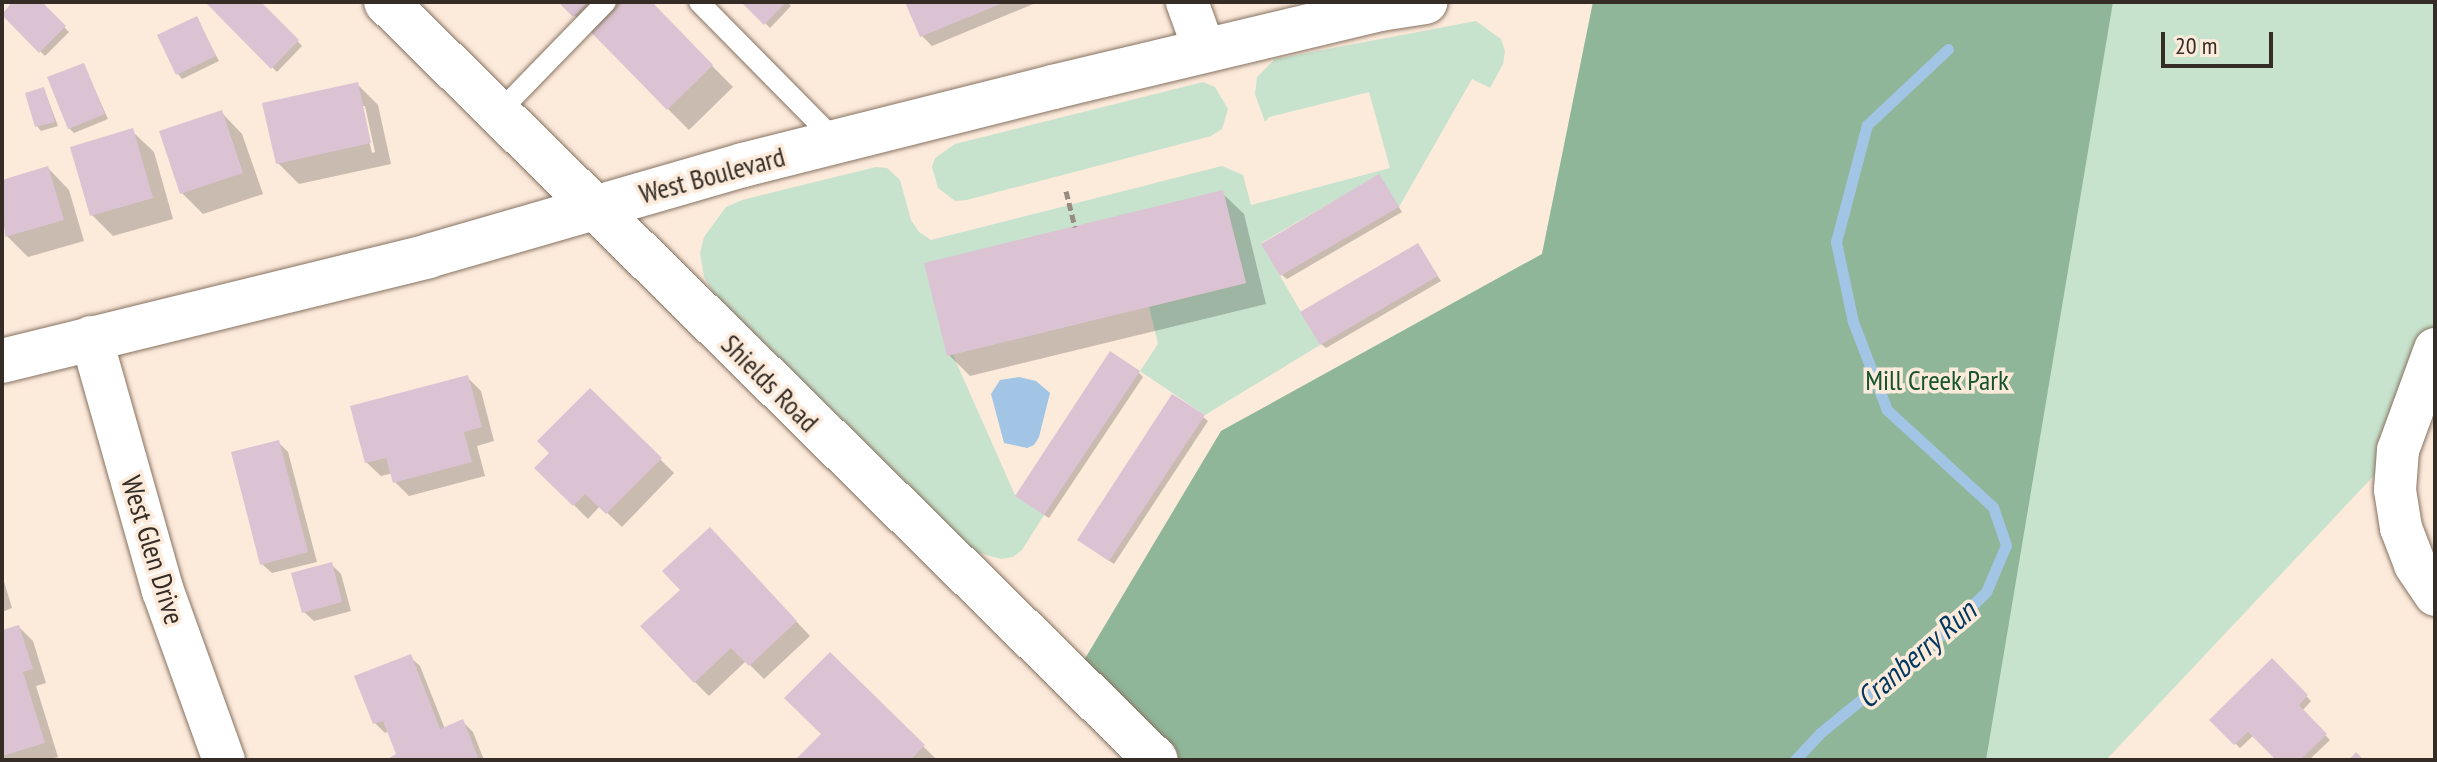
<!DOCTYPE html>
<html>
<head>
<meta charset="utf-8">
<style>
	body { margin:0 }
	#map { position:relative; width:2437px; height:762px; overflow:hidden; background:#fceadb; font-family:"PT Sans Narrow",sans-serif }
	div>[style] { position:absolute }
	.green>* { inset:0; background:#c7e3ce }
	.forest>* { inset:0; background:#8fb699 }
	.water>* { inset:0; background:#a2c5e5 }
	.shadow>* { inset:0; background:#0003 }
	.stream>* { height:11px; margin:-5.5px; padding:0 5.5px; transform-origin:5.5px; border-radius:5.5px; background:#a2c5e5 }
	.building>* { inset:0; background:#dcc3d4 }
	.path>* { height:5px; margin-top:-2.5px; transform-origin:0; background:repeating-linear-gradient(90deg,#988b7f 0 8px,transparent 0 12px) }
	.roads { filter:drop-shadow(0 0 2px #867261) drop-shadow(0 0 2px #867261) }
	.lane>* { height:20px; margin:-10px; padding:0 10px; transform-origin:10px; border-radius:10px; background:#fff }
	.street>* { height:42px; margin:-21px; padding:0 21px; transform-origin:21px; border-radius:21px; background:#fff }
	.secondary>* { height:44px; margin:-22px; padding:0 22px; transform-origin:22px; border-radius:22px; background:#fff }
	span { translate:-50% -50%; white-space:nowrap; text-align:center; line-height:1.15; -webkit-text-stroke:7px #fceadb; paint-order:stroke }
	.street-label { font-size:28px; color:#352d25 }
	.park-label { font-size:28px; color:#16542f }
	.water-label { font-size:30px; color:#003860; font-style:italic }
	.frame { position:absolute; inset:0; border:4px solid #352d25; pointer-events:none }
	.scale { position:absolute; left:2161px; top:32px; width:112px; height:36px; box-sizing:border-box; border:4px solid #352d25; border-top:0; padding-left:10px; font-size:24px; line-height:28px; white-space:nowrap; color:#352d25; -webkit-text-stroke:6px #fceadb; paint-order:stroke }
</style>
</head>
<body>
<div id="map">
	<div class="green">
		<i style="clip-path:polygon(1593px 2px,2435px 2px,2435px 349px,2398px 450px,2106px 760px,1156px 760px,1221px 431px,1542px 254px)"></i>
		<i style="clip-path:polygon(1476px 21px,1501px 39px,1505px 51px,1503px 64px,1490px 88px,1472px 79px,1399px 207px,1379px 175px,1261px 243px,1320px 345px,1205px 415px,1140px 371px,1158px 344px,1149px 307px,1246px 283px,1223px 191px,947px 356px,953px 355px,1015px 495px,1044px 515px,1022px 550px,1013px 557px,1001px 559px,976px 552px,713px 292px,704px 277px,700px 253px,704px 237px,726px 207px,742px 200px,876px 167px,887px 168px,900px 180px,911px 220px,919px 232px,931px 240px,1222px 166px,1243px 175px,1251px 205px,1390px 168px,1369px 92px,1269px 117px,1265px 122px,1255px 94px,1257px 77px,1275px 59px)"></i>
		<i style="clip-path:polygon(1203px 82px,1215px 87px,1228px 109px,1222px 129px,1211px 136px,967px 200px,955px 201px,938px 188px,932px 167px,935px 158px,955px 144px)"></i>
	</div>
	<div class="forest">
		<i style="clip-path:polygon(1593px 2px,2113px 2px,1986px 760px,1156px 760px,1074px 677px,1221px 431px,1542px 254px)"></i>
	</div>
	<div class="water">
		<i style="clip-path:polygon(1019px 377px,1036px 381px,1050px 393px,1039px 437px,1034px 445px,1027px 448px,1004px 443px,991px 394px,1000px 380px)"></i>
	</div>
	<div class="shadow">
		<i style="clip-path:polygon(14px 2px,39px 2px,69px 32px,45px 56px,3px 13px)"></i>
		<i style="clip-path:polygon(208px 2px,259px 2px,302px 46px,277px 72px)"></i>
		<i style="clip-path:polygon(561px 2px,649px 2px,733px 87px,689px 130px)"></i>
		<i style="clip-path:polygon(744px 2px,787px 2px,791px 6px,770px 28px)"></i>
		<i style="clip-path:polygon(907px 2px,1038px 2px,932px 46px,922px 36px)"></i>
		<i style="clip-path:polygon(196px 18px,219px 61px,182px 79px,178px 74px)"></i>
		<i style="clip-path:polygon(84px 65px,108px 119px,74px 133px,69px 128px)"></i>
		<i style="clip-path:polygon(evenodd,357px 84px,378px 105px,391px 164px,299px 184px,278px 163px,357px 84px,361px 106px,365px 106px,375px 152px,372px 153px,361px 106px)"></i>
		<i style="clip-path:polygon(44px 89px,58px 126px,41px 131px,37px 126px)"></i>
		<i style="clip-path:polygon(221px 112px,242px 134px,263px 194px,203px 214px,182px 193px)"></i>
		<i style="clip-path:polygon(132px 131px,154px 152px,173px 219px,113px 236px,92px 215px)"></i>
		<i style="clip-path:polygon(48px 168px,69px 190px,84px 241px,28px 257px,7px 236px,2px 220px,2px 182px)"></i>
		<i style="clip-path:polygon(1383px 181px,1402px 212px,1287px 279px,1282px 275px)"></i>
		<i style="clip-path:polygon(1222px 193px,1244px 214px,1266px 304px,970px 376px,949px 355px)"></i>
		<i style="clip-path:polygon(1418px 246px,1441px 281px,1326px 348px,1321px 344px)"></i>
		<i style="clip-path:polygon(1138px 372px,1143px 377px,1049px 518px,1022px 500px)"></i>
		<i style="clip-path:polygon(467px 377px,481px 391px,494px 441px,477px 446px,485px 476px,409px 496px,395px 482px,393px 473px,381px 476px,366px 462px)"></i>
		<i style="clip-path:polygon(590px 390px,674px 473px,622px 527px,600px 506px,588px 519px,537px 468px,552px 453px)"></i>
		<i style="clip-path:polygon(1203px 417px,1208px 421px,1114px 564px,1084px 544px)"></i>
		<i style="clip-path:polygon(278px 442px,288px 452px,317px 562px,272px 573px,262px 564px)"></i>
		<i style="clip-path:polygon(724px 544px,810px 636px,764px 679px,746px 661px,709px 696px,695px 682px,682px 590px)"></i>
		<i style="clip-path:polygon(331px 564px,341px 574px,351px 611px,314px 621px,304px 612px)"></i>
		<i style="clip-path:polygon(2px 575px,12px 608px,2px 612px)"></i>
		<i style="clip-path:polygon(19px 627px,33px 641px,46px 683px,36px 686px,58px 757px,47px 760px,2px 760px,2px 632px)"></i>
		<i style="clip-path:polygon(830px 655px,937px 760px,798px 760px,823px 734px)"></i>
		<i style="clip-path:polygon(410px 657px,420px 666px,445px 729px,463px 722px,473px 732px,484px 760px,388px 760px,398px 755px,389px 731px,385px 733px,375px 723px)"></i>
		<i style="clip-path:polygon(2272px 660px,2311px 701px,2302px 711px,2330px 740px,2309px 760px,2279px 760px,2254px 735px,2240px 748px,2211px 720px)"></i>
	</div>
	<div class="stream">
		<i style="left:1795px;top:760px;width:37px;rotate:-47deg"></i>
		<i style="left:1820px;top:733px;width:166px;rotate:-39.1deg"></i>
		<i style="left:1949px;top:628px;width:52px;rotate:-44.2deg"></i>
		<i style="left:1986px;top:592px;width:51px;rotate:-66.9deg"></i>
		<i style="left:2006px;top:545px;width:40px;rotate:-108.9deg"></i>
		<i style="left:1993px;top:507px;width:144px;rotate:-137.5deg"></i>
		<i style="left:1887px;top:410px;width:94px;rotate:-111.1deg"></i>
		<i style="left:1853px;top:322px;width:82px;rotate:-102deg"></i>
		<i style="left:1836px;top:242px;width:121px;rotate:-75.2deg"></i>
		<i style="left:1867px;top:125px;width:111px;rotate:-43.2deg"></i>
	</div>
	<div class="building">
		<i style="clip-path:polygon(12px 2px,42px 2px,66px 26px,39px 53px,2px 15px)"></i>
		<i style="clip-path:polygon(205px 2px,261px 2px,299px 40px,271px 69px)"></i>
		<i style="clip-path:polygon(558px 2px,588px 2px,573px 17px)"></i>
		<i style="clip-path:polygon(624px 2px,652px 2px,713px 65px,667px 110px,592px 33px)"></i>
		<i style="clip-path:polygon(741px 2px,786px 2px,764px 25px)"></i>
		<i style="clip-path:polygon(905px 2px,1005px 2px,920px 37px)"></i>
		<i style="clip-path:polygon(197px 16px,216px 56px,176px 75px,157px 35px)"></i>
		<i style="clip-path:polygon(84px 63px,105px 114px,68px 129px,47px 77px)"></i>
		<i style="clip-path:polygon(358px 82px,371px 143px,276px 164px,262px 103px)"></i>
		<i style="clip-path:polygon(44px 87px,55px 122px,35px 127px,25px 93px)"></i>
		<i style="clip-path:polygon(222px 110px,243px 173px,180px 194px,159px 131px)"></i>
		<i style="clip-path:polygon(133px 128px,153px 198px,90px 216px,70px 147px)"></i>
		<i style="clip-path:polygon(48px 166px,64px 220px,5px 237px,2px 180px)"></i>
		<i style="clip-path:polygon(1379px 174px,1399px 207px,1280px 276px,1261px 244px)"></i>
		<i style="clip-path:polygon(1223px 190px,1246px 283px,947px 356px,924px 263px)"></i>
		<i style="clip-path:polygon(1418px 243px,1438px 276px,1320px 345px,1300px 312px)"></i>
		<i style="clip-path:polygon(1110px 351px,1140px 371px,1044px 515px,1015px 496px)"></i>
		<i style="clip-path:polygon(468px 375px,482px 427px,464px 432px,472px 462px,393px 483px,386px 458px,365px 463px,350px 406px)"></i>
		<i style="clip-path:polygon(590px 388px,662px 458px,606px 514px,585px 494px,573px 506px,534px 468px,549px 453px,537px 441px)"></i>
		<i style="clip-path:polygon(1172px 394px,1205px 415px,1109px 561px,1077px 540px)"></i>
		<i style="clip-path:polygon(279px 440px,308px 552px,260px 565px,231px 452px)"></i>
		<i style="clip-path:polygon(710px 527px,797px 621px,749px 666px,731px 648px,694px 683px,640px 626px,680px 590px,662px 571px)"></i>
		<i style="clip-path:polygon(332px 562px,342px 602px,302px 613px,291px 573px)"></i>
		<i style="clip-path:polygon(19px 625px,33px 669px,23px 672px,45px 743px,2px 756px,2px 630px)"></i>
		<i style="clip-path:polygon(830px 652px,925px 745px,910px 760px,795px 760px,821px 734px,784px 698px)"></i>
		<i style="clip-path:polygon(411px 654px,440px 729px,463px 719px,479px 760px,386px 760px,396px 754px,383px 721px,373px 724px,354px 676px)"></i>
		<i style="clip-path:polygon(2272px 658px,2308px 695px,2299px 705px,2327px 734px,2300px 760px,2276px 760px,2248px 732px,2234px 745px,2209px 720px)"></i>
		<i style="clip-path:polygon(2356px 752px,2364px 760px,2349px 760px)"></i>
	</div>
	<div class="path">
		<i style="left:1066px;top:191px;width:37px;rotate:76deg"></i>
	</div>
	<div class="roads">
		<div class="lane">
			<i style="left:699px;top:2px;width:197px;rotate:45.4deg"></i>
			<i style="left:498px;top:113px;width:155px;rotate:-45.8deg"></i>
		</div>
		<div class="street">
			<i style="left:1187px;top:2px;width:50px;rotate:70.1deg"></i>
			<i style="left:91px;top:337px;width:264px;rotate:74.2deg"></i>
			<i style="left:163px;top:591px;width:180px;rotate:70.2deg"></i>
			<i style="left:2435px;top:349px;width:108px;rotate:110.1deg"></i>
			<i style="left:2398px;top:450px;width:40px;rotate:94.3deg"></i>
			<i style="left:2395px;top:490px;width:38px;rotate:81deg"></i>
			<i style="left:2401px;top:528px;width:40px;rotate:69deg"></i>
			<i style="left:2415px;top:565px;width:36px;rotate:56deg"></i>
		</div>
		<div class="secondary">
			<i style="left:386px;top:2px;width:1080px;rotate:44.55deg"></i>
			<i style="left:2px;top:361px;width:439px;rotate:-13.8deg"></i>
			<i style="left:428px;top:256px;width:328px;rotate:-16.1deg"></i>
			<i style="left:743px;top:165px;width:320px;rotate:-14.1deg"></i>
			<i style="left:1053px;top:87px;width:336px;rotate:-13.4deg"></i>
			<i style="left:1380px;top:9px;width:46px;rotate:-8.8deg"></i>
		</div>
	</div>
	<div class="street-label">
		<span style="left:712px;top:175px;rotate:-15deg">West Boulevard</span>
		<span style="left:770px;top:383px;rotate:45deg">Shields Road</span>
		<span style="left:153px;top:550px;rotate:73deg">West Glen Drive</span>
	</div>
	<div class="park-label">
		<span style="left:1937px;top:380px">Mill Creek Park</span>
	</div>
	<div class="water-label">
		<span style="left:1916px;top:654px;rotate:-41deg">Cranberry Run</span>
	</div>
	<div class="frame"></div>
	<div class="scale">20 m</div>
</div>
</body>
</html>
